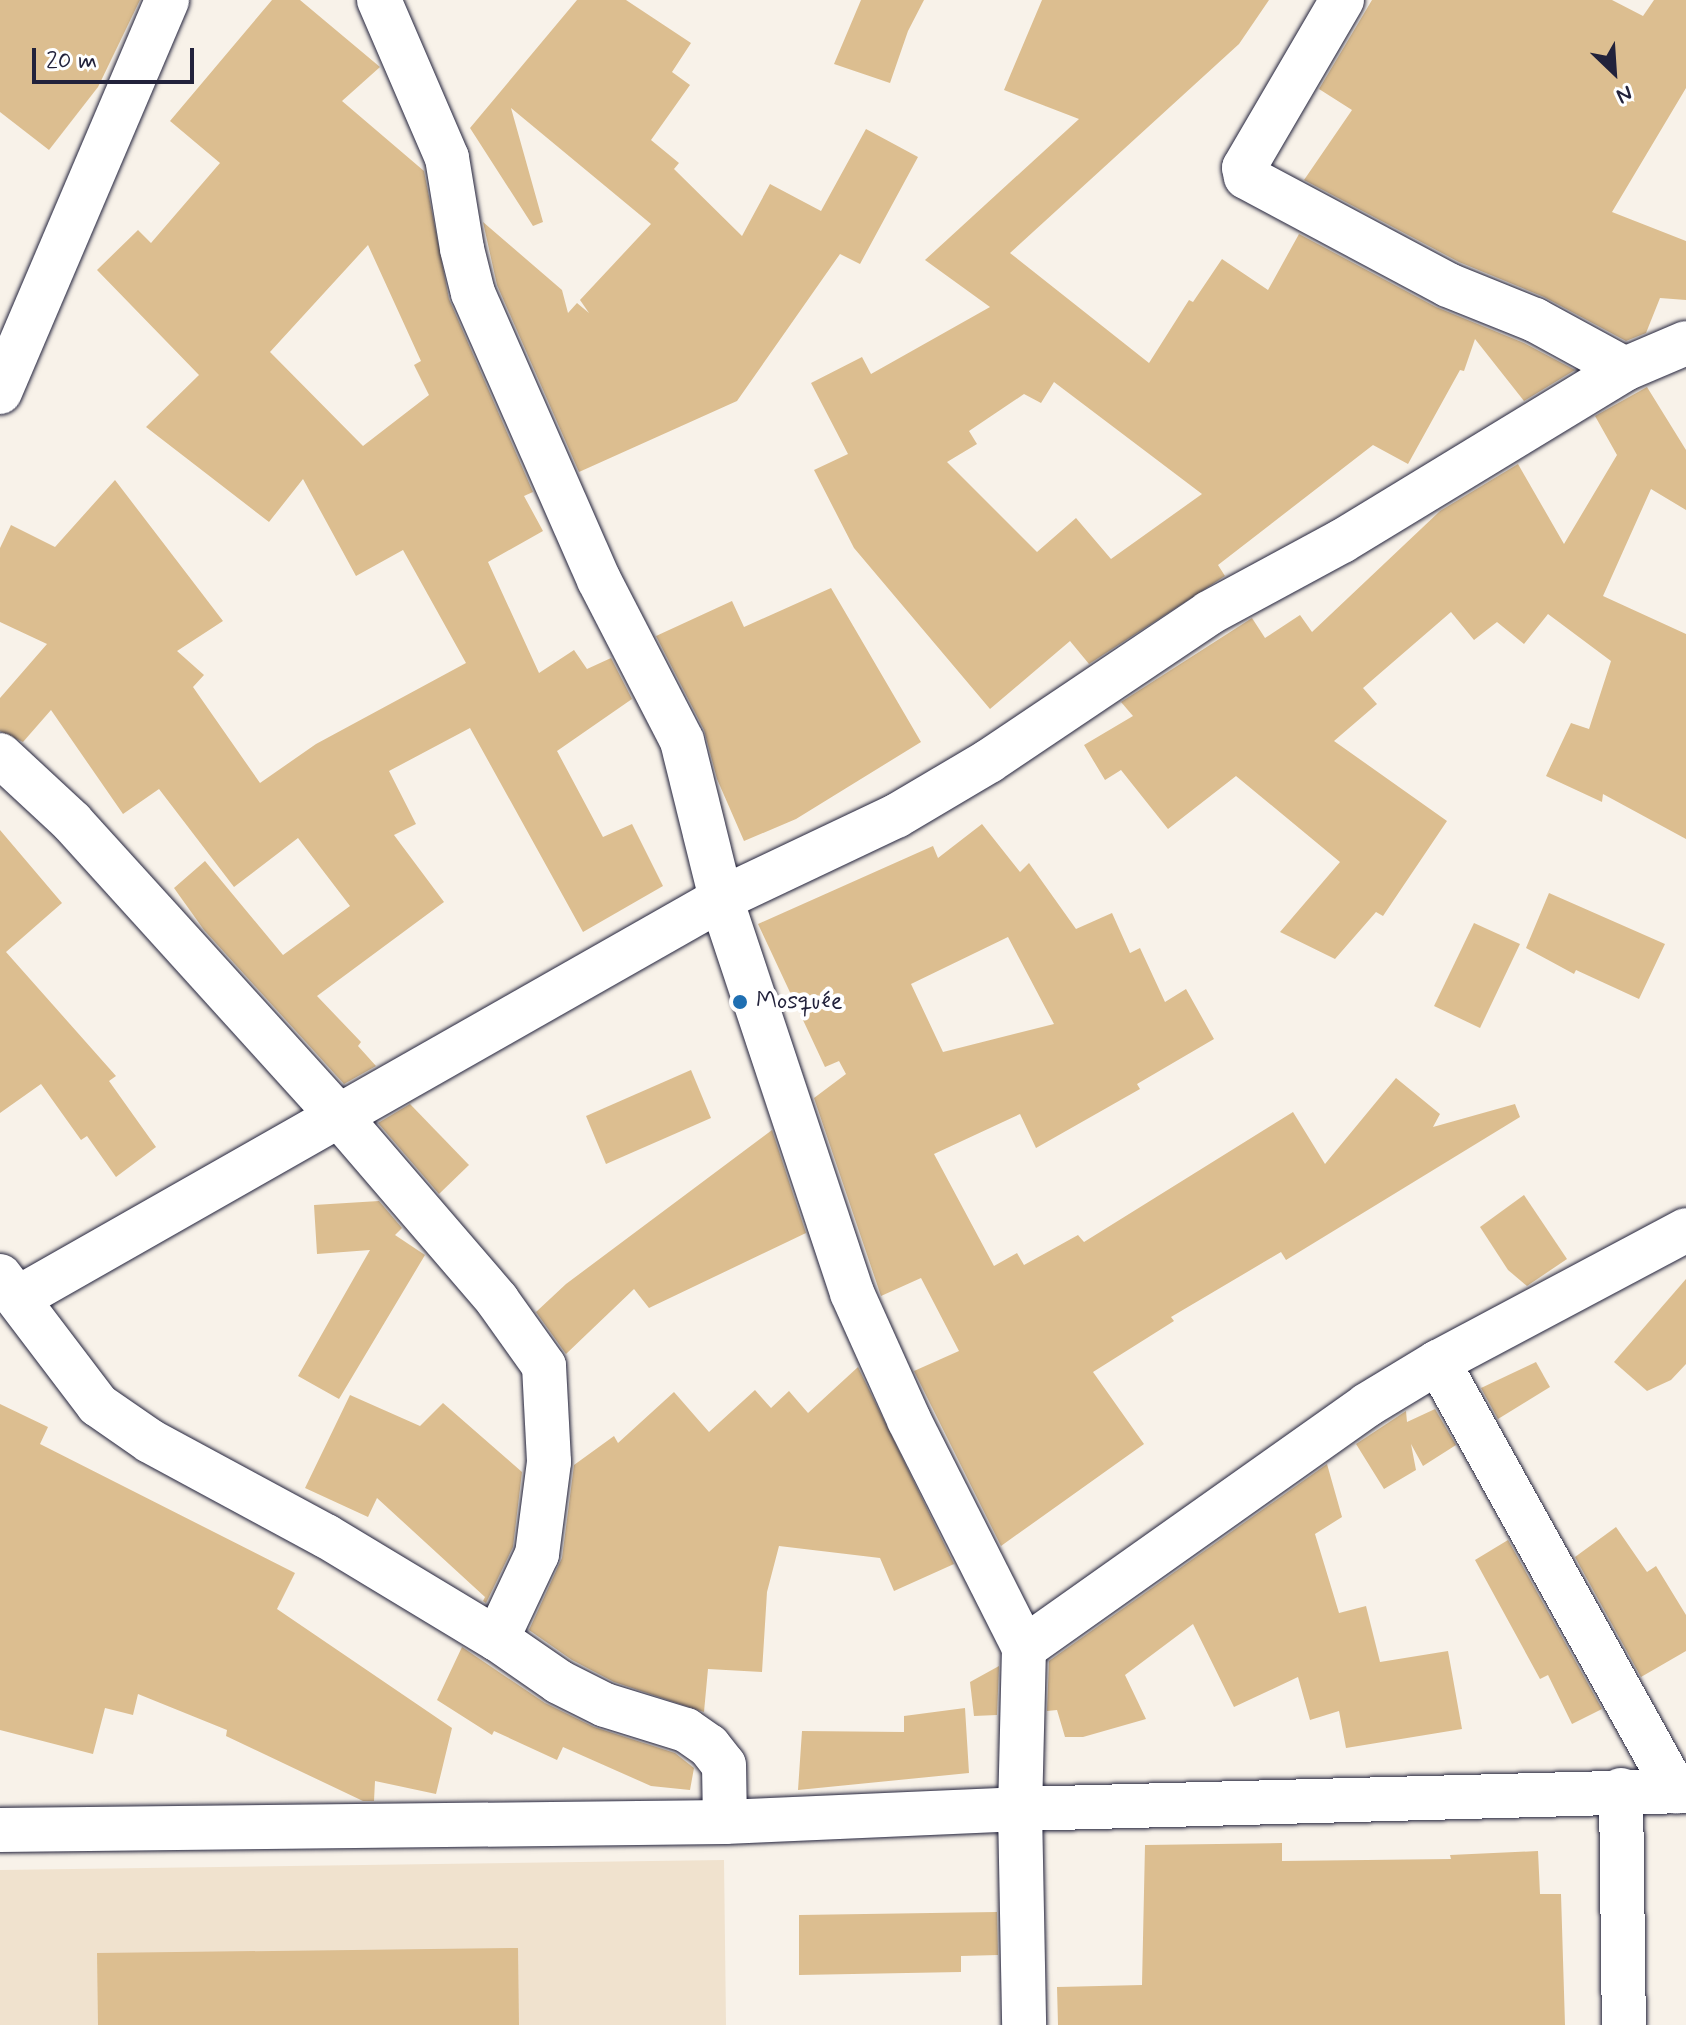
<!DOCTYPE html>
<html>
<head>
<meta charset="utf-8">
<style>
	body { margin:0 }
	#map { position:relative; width:1686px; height:2025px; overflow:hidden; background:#f8f2e9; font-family:Mynerve,sans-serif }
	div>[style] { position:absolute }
	.built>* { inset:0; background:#f0e2ce }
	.building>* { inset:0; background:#dcbe90 }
	.roads { filter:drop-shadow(0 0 2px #22223b) drop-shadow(0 0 2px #22223b) }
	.minor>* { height:44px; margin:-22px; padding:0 22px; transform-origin:22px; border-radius:22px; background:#fff }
	.dots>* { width:22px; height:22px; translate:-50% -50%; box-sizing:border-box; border:4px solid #fff; border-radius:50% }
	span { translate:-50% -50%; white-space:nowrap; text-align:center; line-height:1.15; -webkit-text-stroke:8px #fff; paint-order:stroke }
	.poi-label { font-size:24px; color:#22223b }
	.left { translate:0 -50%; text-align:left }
	.north { position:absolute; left:1574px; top:32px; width:80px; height:80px; -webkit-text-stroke:6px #fff; paint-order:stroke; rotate:155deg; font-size:22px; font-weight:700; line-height:32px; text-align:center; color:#22223b }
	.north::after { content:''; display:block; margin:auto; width:28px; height:36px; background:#22223b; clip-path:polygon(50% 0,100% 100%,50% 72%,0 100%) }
	.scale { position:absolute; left:32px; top:48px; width:162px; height:36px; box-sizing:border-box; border:4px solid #22223b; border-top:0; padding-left:10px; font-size:24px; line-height:28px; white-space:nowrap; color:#22223b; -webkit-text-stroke:6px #fff; paint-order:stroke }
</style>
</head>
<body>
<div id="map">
	<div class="built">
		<i style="clip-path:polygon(724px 1860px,726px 2025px,0 2025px,0 1870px)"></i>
	</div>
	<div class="building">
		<i style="clip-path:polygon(0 0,140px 0,98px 87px,49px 150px,0 112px)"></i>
		<i style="clip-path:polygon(evenodd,272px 0,300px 0,380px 67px,342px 101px,424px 171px,449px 299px,533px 492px,524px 496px,543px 531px,488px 562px,539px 673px,574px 650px,587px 669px,611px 658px,632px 699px,557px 751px,603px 837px,632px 824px,663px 886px,583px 932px,470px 728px,389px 771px,416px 824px,394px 835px,444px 902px,317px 996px,361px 1042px,358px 1046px,376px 1066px,344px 1084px,204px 930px,174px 888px,205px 861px,283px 955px,350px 906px,298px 838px,234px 887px,159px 789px,123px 814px,51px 710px,23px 742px,0 731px,0 698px,47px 644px,0 622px,0 548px,11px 525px,55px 547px,115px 480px,223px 621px,177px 651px,204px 675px,193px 687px,260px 783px,316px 744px,466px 663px,403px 550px,356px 576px,303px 479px,269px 522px,146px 427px,199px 375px,97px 270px,138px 230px,151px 243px,220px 163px,170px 121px,272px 0,368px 245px,421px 361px,414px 365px,429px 395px,363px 446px,270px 352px,368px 245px)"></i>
		<i style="clip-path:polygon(577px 0,626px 0,691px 43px,672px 72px,690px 85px,651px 140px,679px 163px,674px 169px,742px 236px,770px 184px,821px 211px,866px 129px,918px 157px,860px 264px,840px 254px,737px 401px,579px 472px,497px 285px,483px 222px,562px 290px,568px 313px,577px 303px,589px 313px,580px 300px,651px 224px,511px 108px,543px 222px,533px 226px,470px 128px)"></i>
		<i style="clip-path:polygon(861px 0,924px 0,908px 31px,890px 83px,834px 64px)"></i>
		<i style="clip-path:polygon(evenodd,1042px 0,1269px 0,1239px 44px,1010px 253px,1149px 363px,1189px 300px,1193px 302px,1222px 259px,1268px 290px,1299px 234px,1436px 307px,1524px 343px,1575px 370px,1524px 401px,1475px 339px,1464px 371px,1460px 370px,1408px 464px,1373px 445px,1218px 565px,1225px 576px,1089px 664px,1070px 641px,990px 709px,854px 548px,814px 470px,848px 454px,811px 383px,862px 357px,871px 374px,990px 307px,925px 260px,1079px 119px,1004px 90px,1042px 0,1054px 382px,1202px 494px,1111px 559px,1076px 518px,1037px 552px,947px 462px,977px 444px,969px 431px,1024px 394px,1041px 403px,1054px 382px)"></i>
		<i style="clip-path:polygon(1372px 0,1612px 0,1643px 16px,1654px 0,1686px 0,1686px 88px,1612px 212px,1686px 241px,1686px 300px,1660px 298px,1646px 333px,1626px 341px,1544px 297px,1459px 262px,1304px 180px,1352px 110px,1319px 89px)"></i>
		<i style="clip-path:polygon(1647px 387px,1686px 450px,1686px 510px,1651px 489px,1603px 596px,1686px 634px,1686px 839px,1603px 794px,1602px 802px,1546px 776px,1571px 723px,1589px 729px,1611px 661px,1548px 614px,1524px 644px,1497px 622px,1474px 640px,1451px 612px,1363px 688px,1377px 704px,1334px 741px,1447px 821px,1383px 916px,1376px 912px,1335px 959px,1280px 932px,1340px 862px,1236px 776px,1168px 829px,1121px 770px,1105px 780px,1084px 745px,1133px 716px,1121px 702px,1252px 618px,1265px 638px,1300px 615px,1312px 632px,1440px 511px,1518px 464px,1564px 544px,1617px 455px,1595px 416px)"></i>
		<i style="clip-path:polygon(831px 588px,921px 742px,796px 819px,744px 841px,717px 779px,704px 730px,656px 636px,732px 601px,744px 627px)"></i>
		<i style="clip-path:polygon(evenodd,982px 824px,1020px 872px,1029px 863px,1076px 929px,1112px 913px,1130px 953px,1140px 948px,1165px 1002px,1186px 989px,1214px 1039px,1137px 1084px,1140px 1089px,1036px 1148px,1020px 1114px,934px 1154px,994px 1266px,1017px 1253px,1024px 1265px,1078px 1235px,1084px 1242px,1293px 1112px,1325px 1164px,1396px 1078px,1440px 1114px,1433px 1127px,1515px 1104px,1520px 1117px,1286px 1260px,1281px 1252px,1171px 1317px,1174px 1321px,1093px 1372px,1144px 1444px,1001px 1546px,914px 1371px,959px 1351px,921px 1278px,881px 1296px,814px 1098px,846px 1074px,839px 1061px,825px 1067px,758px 924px,933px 846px,938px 858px,982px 824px,1008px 937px,1054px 1024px,943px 1052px,911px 984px,1008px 937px)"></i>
		<i style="clip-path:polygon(0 830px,62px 903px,6px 952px,116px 1076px,109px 1081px,156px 1147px,116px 1177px,87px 1136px,81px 1140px,41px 1084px,0 1113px)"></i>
		<i style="clip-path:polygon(1549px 893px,1665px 944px,1639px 999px,1576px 970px,1574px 974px,1526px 948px)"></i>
		<i style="clip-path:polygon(1474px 923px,1520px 944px,1480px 1028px,1434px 1006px)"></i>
		<i style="clip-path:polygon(691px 1070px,711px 1118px,606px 1164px,586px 1116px)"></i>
		<i style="clip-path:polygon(410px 1104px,469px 1165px,439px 1194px,378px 1123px)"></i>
		<i style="clip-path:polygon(772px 1130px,806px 1233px,649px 1308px,634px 1289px,566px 1354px,536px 1312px,566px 1284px)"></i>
		<i style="clip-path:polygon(1524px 1195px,1567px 1259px,1527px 1286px,1508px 1270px,1480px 1227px)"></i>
		<i style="clip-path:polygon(379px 1201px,402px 1228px,395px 1235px,425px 1255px,339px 1399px,298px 1376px,370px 1250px,317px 1254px,314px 1205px)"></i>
		<i style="clip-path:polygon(1686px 1279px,1686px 1364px,1671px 1380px,1647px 1391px,1614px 1362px)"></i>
		<i style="clip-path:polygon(1536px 1362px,1550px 1387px,1498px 1419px,1481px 1388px)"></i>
		<i style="clip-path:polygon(858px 1367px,954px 1564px,894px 1591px,880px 1558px,779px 1546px,767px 1592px,762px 1672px,708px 1669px,704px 1712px,614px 1682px,572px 1660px,529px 1630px,562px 1558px,574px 1465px,614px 1436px,618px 1443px,674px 1392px,709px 1432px,755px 1390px,771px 1408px,789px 1391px,808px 1413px)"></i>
		<i style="clip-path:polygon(350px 1395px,420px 1426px,443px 1403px,522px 1472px,513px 1547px,486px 1603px,483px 1601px,485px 1597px,377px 1498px,368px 1517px,305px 1488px)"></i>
		<i style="clip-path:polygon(0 1404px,48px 1427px,40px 1444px,295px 1573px,277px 1609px,452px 1728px,436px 1794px,375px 1781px,374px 1801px,363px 1801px,226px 1736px,227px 1730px,138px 1694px,133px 1715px,105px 1708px,93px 1754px,0 1730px)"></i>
		<i style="clip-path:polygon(1435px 1409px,1456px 1445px,1423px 1466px,1411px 1444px,1416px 1470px,1384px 1489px,1356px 1444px,1406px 1411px,1407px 1422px)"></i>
		<i style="clip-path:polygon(1327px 1464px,1342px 1517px,1315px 1534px,1339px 1613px,1366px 1606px,1380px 1662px,1448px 1651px,1462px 1729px,1346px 1748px,1339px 1711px,1310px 1720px,1298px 1677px,1234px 1707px,1193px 1624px,1125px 1675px,1146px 1719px,1083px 1737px,1065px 1737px,1057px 1710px,1047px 1711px,1049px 1661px)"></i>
		<i style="clip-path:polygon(1616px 1527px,1647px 1572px,1656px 1566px,1686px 1615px,1686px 1651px,1641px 1677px,1575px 1557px)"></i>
		<i style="clip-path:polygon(1508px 1540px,1602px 1709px,1572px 1724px,1548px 1675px,1540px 1679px,1475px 1560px)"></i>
		<i style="clip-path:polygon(462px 1647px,545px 1703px,594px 1727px,675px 1753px,694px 1768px,690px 1790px,651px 1786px,563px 1747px,557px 1760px,494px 1731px,492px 1735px,437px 1700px)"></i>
		<i style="clip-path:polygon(999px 1666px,997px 1715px,974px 1716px,970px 1682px)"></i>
		<i style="clip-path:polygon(965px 1708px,969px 1773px,798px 1790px,802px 1731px,904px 1732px,904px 1716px)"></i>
		<i style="clip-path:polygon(1282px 1843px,1282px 1861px,1451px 1859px,1450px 1855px,1538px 1851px,1540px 1894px,1561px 1894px,1565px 2025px,1058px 2025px,1057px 1987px,1142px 1985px,1145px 1845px)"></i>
		<i style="clip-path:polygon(997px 1912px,998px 1955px,961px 1956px,961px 1972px,799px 1975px,799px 1915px)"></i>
		<i style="clip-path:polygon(518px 1948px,519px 2025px,98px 2025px,97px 1953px)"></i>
	</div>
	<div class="roads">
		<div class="minor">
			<i style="left:379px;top:0;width:172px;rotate:66.7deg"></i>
			<i style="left:447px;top:158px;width:92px;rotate:80.6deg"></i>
			<i style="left:462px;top:249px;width:45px;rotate:76deg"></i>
			<i style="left:473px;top:293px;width:313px;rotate:66.3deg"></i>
			<i style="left:599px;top:580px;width:181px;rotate:62.7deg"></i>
			<i style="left:682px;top:741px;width:163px;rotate:76.1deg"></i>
			<i style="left:721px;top:899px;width:415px;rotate:71.6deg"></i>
			<i style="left:852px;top:1293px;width:139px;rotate:65.8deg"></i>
			<i style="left:909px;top:1420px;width:255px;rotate:63.2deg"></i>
			<i style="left:1024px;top:1648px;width:161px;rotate:91.4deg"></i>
			<i style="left:1020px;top:1809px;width:216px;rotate:88.9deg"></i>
			<i style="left:1342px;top:0;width:194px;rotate:120.3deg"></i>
			<i style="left:1244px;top:168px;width:9px;rotate:77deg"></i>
			<i style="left:1246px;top:177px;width:229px;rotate:28.1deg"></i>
			<i style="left:1448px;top:285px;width:94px;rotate:21.9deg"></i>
			<i style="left:1535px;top:320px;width:102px;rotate:28.6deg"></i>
			<i style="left:0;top:392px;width:426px;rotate:-66.9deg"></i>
			<i style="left:0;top:755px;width:98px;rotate:42.9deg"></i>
			<i style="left:72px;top:822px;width:397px;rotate:47.8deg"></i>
			<i style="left:339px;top:1116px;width:439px;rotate:-29.6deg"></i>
			<i style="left:721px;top:899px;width:194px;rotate:-25.4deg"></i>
			<i style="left:896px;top:816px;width:108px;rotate:-30.6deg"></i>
			<i style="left:989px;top:761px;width:265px;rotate:-33.9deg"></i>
			<i style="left:1209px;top:613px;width:151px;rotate:-28.4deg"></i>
			<i style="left:1342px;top:541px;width:331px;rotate:-31.3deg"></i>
			<i style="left:1625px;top:369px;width:66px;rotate:-23.1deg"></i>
			<i style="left:0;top:1276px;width:162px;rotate:52.8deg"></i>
			<i style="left:98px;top:1405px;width:63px;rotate:34.7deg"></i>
			<i style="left:150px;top:1441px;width:200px;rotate:28.4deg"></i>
			<i style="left:326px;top:1536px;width:200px;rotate:31.1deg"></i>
			<i style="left:497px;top:1639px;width:75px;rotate:34.7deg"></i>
			<i style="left:559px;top:1682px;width:51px;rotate:26.6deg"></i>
			<i style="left:605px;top:1705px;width:85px;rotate:17.2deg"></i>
			<i style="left:686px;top:1730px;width:28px;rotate:35deg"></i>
			<i style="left:709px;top:1746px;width:24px;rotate:52deg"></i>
			<i style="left:724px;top:1765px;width:57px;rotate:89deg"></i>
			<i style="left:20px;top:1297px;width:367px;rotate:-29.6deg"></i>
			<i style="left:339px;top:1116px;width:243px;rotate:49.3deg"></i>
			<i style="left:497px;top:1300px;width:81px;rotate:54.5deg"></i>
			<i style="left:544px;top:1366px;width:96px;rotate:87deg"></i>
			<i style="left:549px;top:1462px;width:93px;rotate:97.4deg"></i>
			<i style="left:537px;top:1554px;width:94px;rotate:115.2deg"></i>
			<i style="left:1438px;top:1362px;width:491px;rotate:61deg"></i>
			<i style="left:1024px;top:1648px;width:420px;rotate:-35.3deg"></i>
			<i style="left:1367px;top:1405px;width:83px;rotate:-31.2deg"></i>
			<i style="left:1438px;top:1362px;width:281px;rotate:-28deg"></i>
			<i style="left:1621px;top:1790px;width:235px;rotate:89.3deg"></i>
			<i style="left:0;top:1830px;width:725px;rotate:-0.63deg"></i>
			<i style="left:725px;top:1822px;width:295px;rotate:-2.5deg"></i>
			<i style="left:1020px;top:1809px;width:666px;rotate:-1.55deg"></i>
		</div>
	</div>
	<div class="dots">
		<i style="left:740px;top:1002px;background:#1f6fb2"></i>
	</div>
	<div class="poi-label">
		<span class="left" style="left:756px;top:1002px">Mosquée</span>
	</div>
	<div class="north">N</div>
	<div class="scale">20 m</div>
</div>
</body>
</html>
